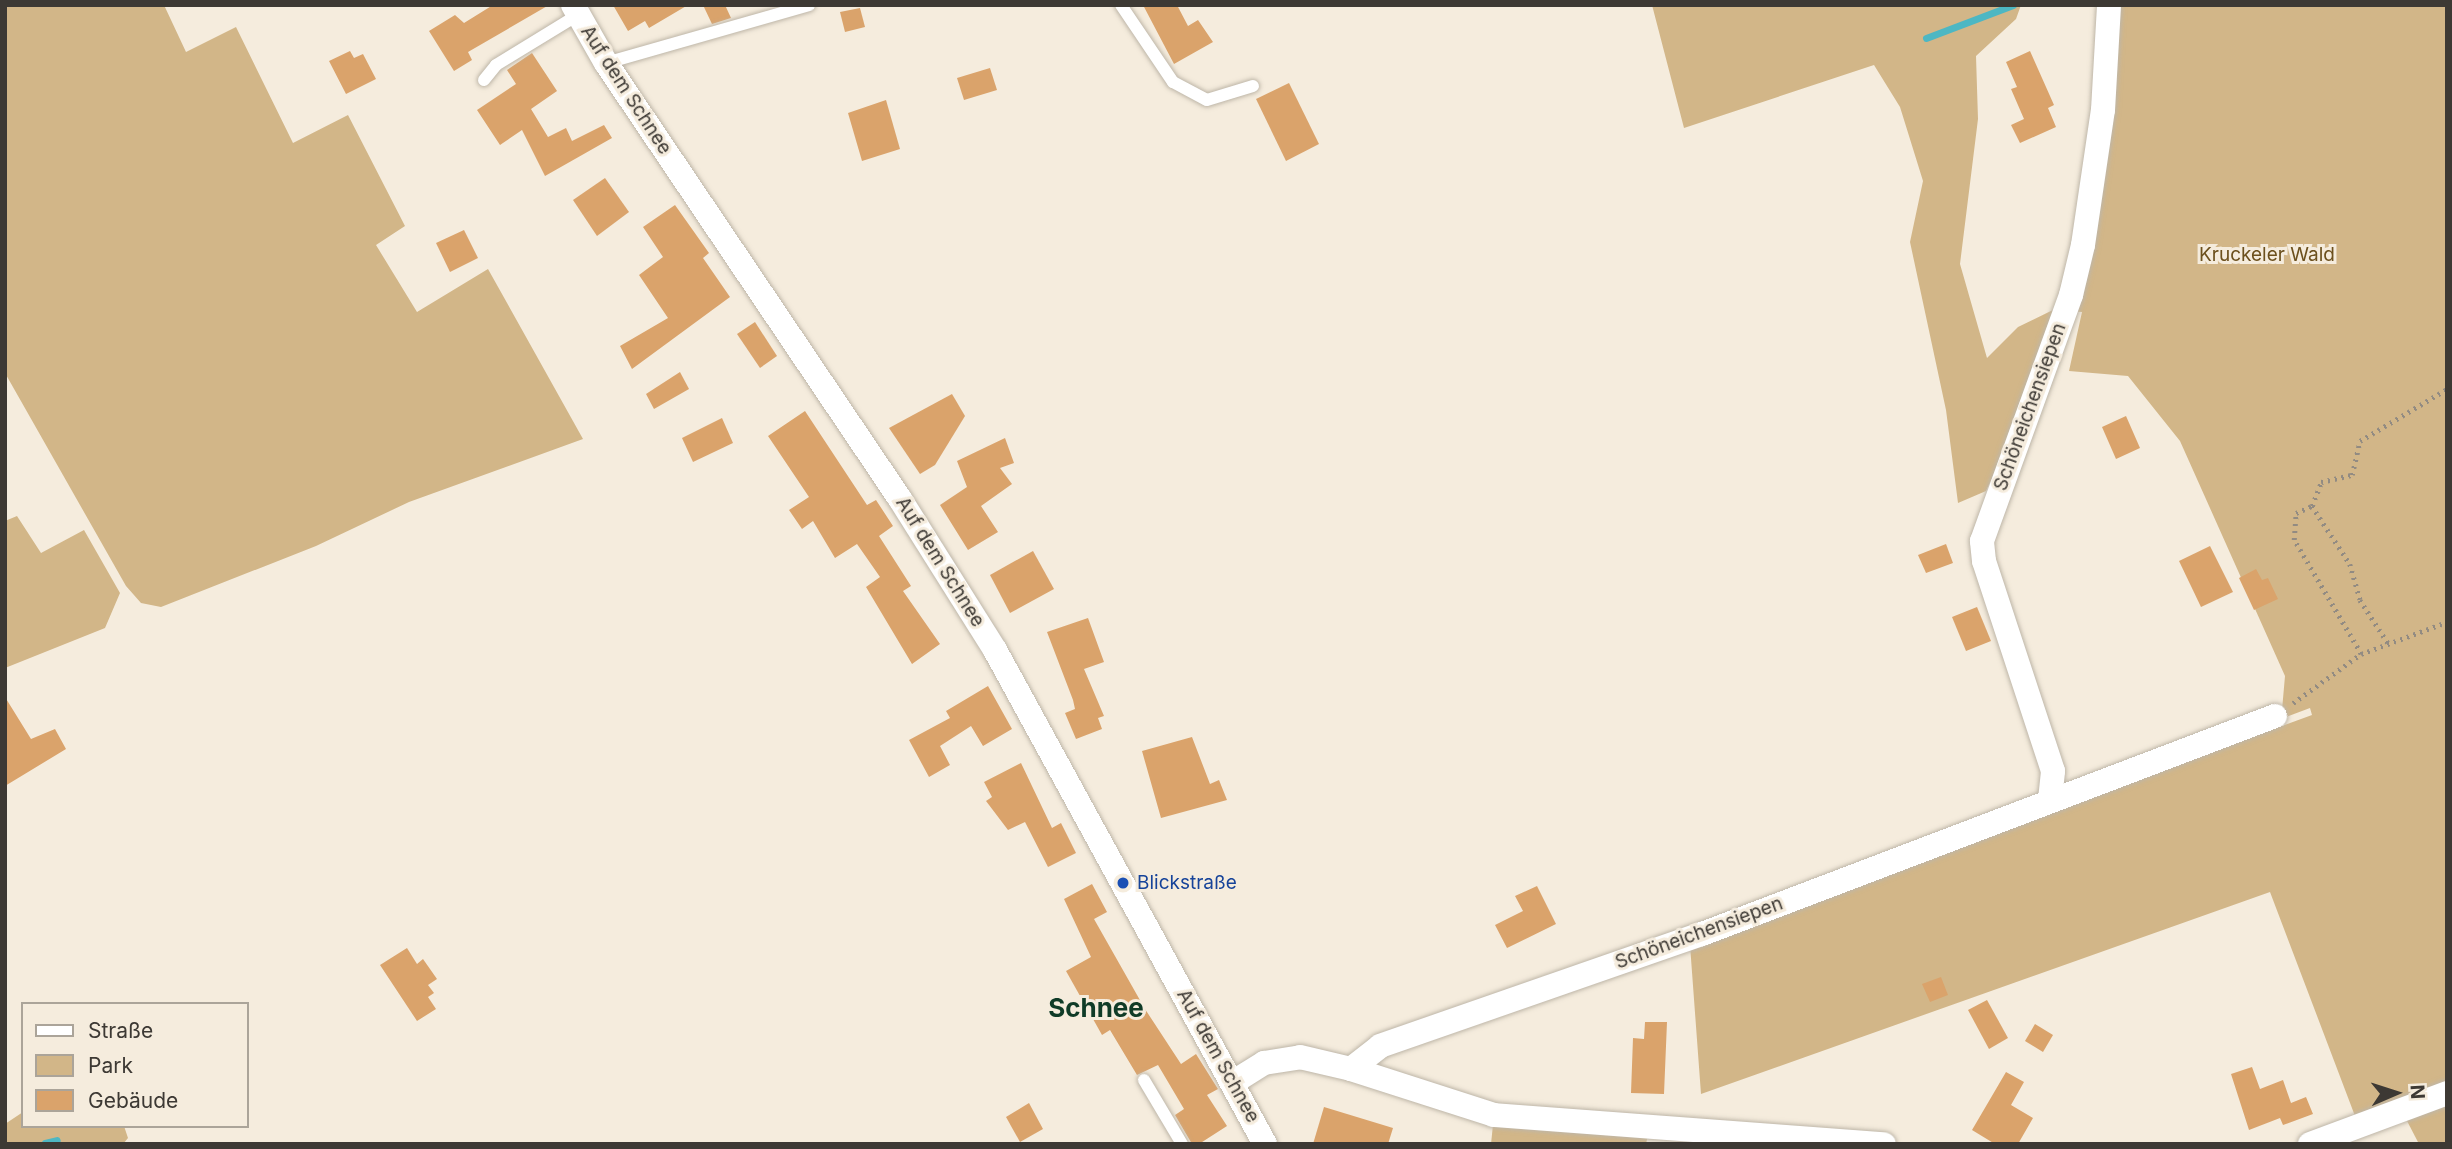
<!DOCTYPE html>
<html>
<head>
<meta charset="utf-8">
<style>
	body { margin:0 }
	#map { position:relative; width:2452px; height:1149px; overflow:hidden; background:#f5ecdd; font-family:Inter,sans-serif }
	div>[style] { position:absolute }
	.green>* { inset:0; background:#d2b688 }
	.stream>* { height:7px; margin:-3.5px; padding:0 3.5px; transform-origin:3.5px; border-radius:3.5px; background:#4db7c3 }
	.building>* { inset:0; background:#daa36b }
	.path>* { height:4.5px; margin-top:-2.25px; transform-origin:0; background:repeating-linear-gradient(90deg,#928b82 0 2px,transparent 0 7px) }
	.roads { filter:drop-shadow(0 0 2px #beb6a8) drop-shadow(0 0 2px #beb6a8) }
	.lane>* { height:12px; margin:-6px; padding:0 6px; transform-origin:6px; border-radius:6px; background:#fff }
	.street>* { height:24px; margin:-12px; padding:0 12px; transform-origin:12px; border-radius:12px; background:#fff }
	.dots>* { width:19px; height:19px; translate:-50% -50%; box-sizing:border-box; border:4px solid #f5ecdd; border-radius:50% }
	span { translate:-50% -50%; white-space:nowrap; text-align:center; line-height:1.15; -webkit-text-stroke:6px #f5ecdd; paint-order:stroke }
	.street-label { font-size:19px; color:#3d3934 }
	.park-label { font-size:19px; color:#6c501d }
	.transit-label { font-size:19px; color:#164399 }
	.left { translate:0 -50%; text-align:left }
	.district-label { font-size:26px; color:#0f3b27; font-weight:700 }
	.frame { position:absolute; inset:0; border:7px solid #3d3934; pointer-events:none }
	.legend { position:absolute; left:21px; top:1002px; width:228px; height:126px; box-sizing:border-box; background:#f5ecdd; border:2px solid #aba499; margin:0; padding:9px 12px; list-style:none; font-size:21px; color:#3d3934 }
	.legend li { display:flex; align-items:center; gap:14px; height:35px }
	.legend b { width:35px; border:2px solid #aba499 }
	.north { position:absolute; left:2361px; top:1058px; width:70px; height:70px; -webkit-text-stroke:5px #f5ecdd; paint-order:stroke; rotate:87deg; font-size:19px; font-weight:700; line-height:28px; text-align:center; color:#3d3934 }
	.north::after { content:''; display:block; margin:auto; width:24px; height:32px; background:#3d3934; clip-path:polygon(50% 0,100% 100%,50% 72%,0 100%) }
</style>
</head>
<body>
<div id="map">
	<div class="green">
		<i style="clip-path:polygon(5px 5px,164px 5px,186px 52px,236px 27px,293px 143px,348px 115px,405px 226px,376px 245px,417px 312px,488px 269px,583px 439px,409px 502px,316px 546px,161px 607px,141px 603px,126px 586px,5px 373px)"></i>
		<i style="clip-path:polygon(1652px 5px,2021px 5px,2016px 19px,1976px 56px,1978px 119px,1960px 264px,1987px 358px,2018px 327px,2057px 308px,2020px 417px,1986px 491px,1958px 503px,1946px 410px,1910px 242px,1923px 181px,1900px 107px,1874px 65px,1684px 128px)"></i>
		<i style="clip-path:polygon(2114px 5px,2447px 5px,2447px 1081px,2355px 1116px,2270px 892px,1701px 1094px,1690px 945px,2312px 715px,2310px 708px,2270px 723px,2282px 710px,2285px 676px,2180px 441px,2128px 376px,2069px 371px,2082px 312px,2070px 311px)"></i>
		<i style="clip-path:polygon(17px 516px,41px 553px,84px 530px,120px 593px,105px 628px,5px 668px,5px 521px)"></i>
		<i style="clip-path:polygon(2447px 1104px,2447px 1144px,2419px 1144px,2406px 1119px)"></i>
		<i style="clip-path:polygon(23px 1112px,23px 1126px,124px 1126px,128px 1138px,123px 1144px,5px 1144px,5px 1124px)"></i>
		<i style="clip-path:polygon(1494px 1115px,1650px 1126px,1646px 1144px,1491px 1144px)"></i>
	</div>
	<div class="stream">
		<i style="left:1926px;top:38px;width:93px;rotate:-20.8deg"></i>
		<i style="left:45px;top:1143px;width:12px;rotate:-14deg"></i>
	</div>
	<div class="building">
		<i style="clip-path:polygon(493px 5px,549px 5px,468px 52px,472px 60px,454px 71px,429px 31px,455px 15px,464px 23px)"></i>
		<i style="clip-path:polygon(613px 5px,688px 5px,649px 28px,645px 21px,628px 31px)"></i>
		<i style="clip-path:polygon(703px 5px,725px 5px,731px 18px,712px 24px)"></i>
		<i style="clip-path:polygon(1143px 5px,1177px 5px,1188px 26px,1198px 20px,1213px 42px,1174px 64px)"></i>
		<i style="clip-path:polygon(860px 8px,865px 27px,845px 32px,840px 12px)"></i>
		<i style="clip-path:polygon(350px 51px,354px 58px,363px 54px,376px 79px,346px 94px,329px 61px)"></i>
		<i style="clip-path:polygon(2030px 51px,2054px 105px,2048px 108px,2056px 127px,2020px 143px,2011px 125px,2024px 119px,2011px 89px,2017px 87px,2006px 62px)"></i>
		<i style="clip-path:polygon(532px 53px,557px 91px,531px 109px,548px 137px,566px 128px,572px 141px,604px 125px,612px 138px,545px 176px,522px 130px,500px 145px,477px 110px,516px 84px,507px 70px)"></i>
		<i style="clip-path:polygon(990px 68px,997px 90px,964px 100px,957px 78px)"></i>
		<i style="clip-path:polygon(1289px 83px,1319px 144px,1286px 161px,1256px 99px)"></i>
		<i style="clip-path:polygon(886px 100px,900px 149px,862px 161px,848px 113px)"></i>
		<i style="clip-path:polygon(605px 178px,629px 212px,597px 236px,573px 200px)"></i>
		<i style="clip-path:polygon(675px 205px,709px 253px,703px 258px,730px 297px,632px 369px,620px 346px,668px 318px,639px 275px,663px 257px,643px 227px)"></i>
		<i style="clip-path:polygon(464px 230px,478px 258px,450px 272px,436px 243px)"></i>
		<i style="clip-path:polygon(755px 322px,777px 356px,760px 368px,737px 334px)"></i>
		<i style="clip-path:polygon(680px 372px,689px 389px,654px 409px,646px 394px)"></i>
		<i style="clip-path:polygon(952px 394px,965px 416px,935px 465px,920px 474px,889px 428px)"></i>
		<i style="clip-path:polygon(805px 411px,867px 505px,876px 500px,893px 526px,879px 536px,911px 586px,903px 591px,940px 644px,912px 664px,866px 587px,880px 577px,857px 544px,835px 558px,813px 521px,802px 529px,789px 510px,809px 497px,768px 436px)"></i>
		<i style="clip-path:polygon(2126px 416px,2140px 448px,2116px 459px,2102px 427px)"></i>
		<i style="clip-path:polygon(722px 418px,733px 443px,693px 462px,682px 438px)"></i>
		<i style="clip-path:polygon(1005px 438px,1014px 463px,1000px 468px,1012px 484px,981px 506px,998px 532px,968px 550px,940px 505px,967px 487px,957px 461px)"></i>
		<i style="clip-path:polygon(1946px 544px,1953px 563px,1926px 573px,1918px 555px)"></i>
		<i style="clip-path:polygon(2210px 546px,2233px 592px,2201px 607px,2179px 561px)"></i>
		<i style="clip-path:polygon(1033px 551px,1054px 589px,1010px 613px,990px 575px)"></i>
		<i style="clip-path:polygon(2256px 569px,2262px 580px,2268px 578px,2278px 599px,2254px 610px,2239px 578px)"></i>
		<i style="clip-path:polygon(1977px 607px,1991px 641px,1966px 651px,1952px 617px)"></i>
		<i style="clip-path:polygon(1088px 618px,1104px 662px,1084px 669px,1104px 716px,1098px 718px,1102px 729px,1076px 739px,1065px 713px,1075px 709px,1073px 700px,1047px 632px)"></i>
		<i style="clip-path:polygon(988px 686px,1012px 729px,983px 746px,971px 726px,940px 746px,950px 765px,929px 777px,909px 740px,950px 718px,946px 711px)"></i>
		<i style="clip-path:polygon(5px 697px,31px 739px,55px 729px,66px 749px,5px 786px)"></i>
		<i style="clip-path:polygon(1192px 737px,1210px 784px,1219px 780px,1227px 800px,1161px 818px,1142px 751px)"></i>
		<i style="clip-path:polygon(1021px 763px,1052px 828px,1061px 823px,1076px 853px,1048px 867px,1025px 822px,1008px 830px,986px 801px,992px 797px,984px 782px)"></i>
		<i style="clip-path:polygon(1092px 884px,1107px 912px,1094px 919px,1145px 1009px,1181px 1064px,1196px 1054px,1218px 1089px,1207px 1095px,1227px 1126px,1199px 1144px,1192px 1144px,1175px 1115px,1184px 1109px,1158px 1065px,1137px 1075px,1110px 1030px,1102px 1035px,1066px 971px,1091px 957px,1064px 899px)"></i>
		<i style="clip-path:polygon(1537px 886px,1556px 924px,1507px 948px,1495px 925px,1523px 911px,1515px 896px)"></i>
		<i style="clip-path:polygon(407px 948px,417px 964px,423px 959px,437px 979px,428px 985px,434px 993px,428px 997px,436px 1009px,417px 1021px,380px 965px)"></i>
		<i style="clip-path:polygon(1941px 977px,1948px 995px,1930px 1002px,1922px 984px)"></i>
		<i style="clip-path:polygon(1987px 1000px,2008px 1038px,1989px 1049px,1968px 1010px)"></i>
		<i style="clip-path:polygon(1645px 1022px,1667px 1022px,1664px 1094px,1631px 1093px,1633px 1038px,1644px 1039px)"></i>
		<i style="clip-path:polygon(2035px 1024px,2053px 1035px,2043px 1052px,2025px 1041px)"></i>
		<i style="clip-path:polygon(2252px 1067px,2260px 1089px,2283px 1080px,2291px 1103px,2306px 1097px,2313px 1114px,2283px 1125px,2280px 1118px,2249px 1130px,2231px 1074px)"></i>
		<i style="clip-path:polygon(2006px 1072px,2024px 1082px,2011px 1105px,2033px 1118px,2018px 1144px,1995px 1144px,1972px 1130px)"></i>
		<i style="clip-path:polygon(1029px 1103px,1043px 1129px,1020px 1142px,1006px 1117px)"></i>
		<i style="clip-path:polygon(1324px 1107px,1393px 1128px,1388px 1144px,1313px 1144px)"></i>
	</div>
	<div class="path">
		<i style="left:2312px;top:506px;width:26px;rotate:-69deg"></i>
		<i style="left:2321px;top:482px;width:32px;rotate:-13deg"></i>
		<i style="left:2352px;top:475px;width:35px;rotate:-77deg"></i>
		<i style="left:2360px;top:441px;width:101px;rotate:-30.9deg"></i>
		<i style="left:2361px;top:654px;width:132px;rotate:-120.4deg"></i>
		<i style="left:2294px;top:540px;width:27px;rotate:-86deg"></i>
		<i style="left:2296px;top:513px;width:17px;rotate:-24deg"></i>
		<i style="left:2312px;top:506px;width:69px;rotate:56.8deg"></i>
		<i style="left:2350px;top:564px;width:37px;rotate:74deg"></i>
		<i style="left:2360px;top:600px;width:51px;rotate:56.9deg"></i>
		<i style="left:2293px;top:703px;width:84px;rotate:-35.8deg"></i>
		<i style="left:2361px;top:654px;width:92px;rotate:-20.4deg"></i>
	</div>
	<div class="roads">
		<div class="lane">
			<i style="left:1121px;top:5px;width:93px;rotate:56deg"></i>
			<i style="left:1173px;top:82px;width:38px;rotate:28deg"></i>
			<i style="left:1207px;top:100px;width:48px;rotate:-16.9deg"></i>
			<i style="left:606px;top:63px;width:211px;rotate:-15.9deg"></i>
			<i style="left:484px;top:80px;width:19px;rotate:-51deg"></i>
			<i style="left:496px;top:65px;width:96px;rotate:-31.4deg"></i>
			<i style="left:1144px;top:1080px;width:74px;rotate:59.3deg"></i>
		</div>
		<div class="street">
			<i style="left:573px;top:5px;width:67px;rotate:60.4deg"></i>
			<i style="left:606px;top:63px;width:526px;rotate:56.01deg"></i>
			<i style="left:900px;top:499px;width:178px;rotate:57.8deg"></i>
			<i style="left:995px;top:650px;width:563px;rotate:61.34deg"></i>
			<i style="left:2050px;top:800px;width:29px;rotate:-84deg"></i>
			<i style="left:2053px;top:771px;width:221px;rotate:-108.2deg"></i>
			<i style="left:1984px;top:561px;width:20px;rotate:-96deg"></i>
			<i style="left:1982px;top:541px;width:262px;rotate:-70.1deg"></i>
			<i style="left:2071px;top:295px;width:51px;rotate:-76.5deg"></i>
			<i style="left:2083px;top:245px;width:136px;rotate:-81.6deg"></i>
			<i style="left:2103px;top:110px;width:105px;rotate:-86.7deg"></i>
			<i style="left:1351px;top:1069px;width:37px;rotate:-38deg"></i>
			<i style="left:1380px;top:1046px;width:341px;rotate:-19.2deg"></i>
			<i style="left:1702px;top:934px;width:613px;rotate:-20.83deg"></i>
			<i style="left:1232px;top:1083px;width:38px;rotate:-32deg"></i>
			<i style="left:1264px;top:1063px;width:36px;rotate:-9deg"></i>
			<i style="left:1300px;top:1057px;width:52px;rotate:13.2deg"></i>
			<i style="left:1351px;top:1069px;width:150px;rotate:17.8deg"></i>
			<i style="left:1494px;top:1115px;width:391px;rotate:4.3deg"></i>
			<i style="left:2310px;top:1144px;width:146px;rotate:-20.4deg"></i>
		</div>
	</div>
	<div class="dots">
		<i style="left:1123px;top:883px;background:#1a4fb4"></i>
	</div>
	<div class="street-label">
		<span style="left:626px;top:90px;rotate:57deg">Auf dem Schnee</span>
		<span style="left:2030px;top:407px;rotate:-70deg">Schöneichensiepen</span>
		<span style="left:940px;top:562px;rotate:58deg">Auf dem Schnee</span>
		<span style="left:1699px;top:933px;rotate:-20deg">Schöneichensiepen</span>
		<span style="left:1218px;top:1056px;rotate:61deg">Auf dem Schnee</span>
	</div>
	<div class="park-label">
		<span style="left:2267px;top:255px">Kruckeler Wald</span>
	</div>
	<div class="transit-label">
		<span class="left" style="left:1137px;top:883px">Blickstraße</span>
	</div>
	<div class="district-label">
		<span style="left:1096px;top:1008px">Schnee</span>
	</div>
	<div class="frame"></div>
	<ul class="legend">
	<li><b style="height:9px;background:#fff"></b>Straße</li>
	<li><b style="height:19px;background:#d2b688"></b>Park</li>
	<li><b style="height:19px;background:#daa36b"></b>Gebäude</li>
	</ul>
	<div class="north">N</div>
</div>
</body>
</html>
